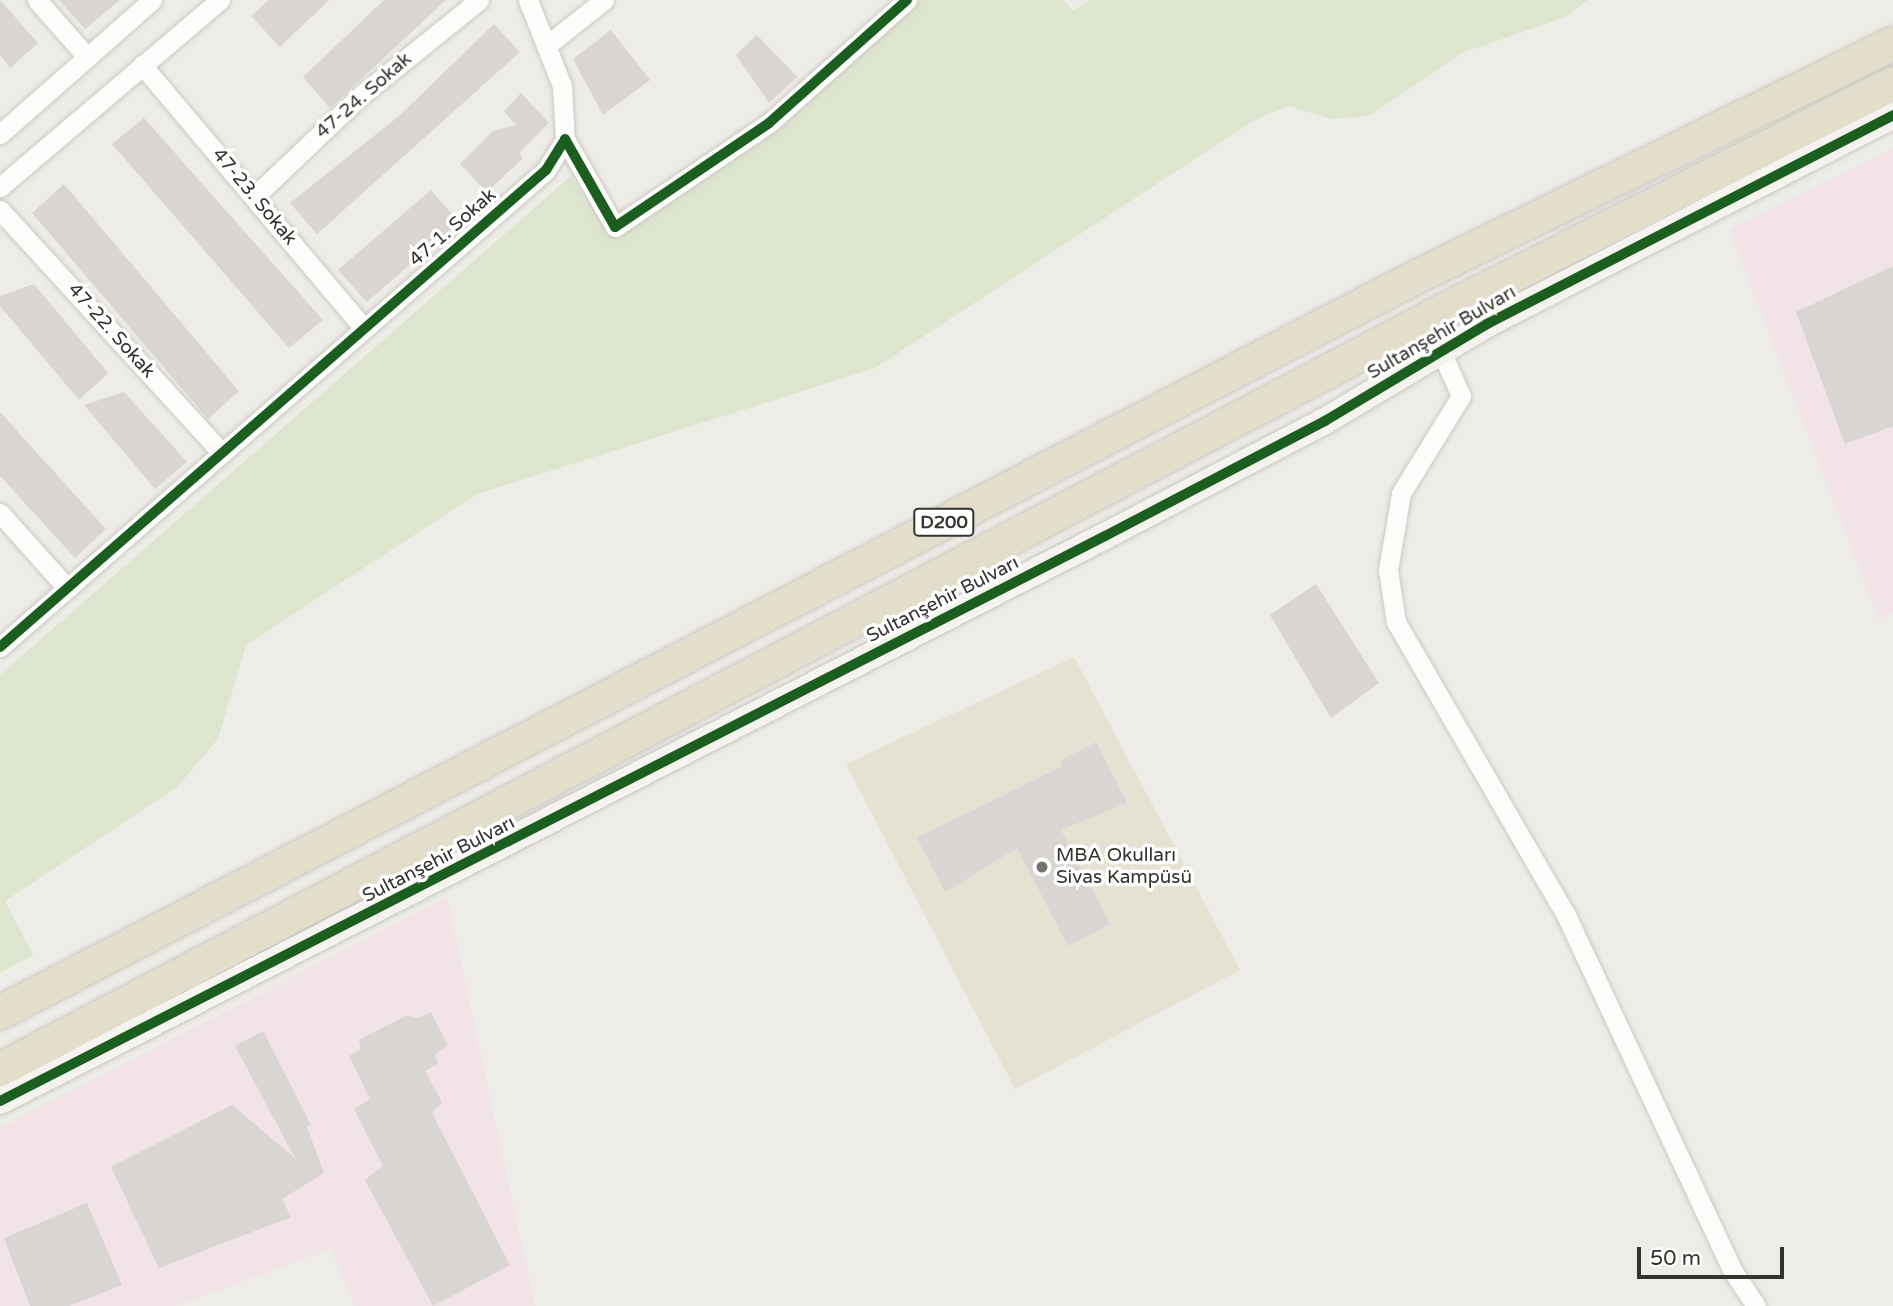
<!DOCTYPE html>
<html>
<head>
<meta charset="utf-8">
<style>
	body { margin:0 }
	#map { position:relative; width:1893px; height:1306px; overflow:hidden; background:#eeece6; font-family:"Varela Round",sans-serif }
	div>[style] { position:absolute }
	.industrial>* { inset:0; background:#f1e3e8 }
	.built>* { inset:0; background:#e5e1d3 }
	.green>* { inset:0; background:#dee5ce }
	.building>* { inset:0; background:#d8d5d2 }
	.roads { filter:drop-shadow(0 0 2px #cbc9c4) drop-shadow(0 0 2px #cbc9c4) }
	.street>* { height:19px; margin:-9.5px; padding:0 9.5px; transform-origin:9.5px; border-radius:9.5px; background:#fcfcfb }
	.secondary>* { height:26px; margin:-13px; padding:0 13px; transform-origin:13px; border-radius:13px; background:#f5f3ed }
	.highway>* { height:33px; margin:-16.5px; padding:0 16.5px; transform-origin:16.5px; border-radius:16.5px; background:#e3decc }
	.cycleway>* { height:10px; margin:-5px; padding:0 5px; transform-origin:5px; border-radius:5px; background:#1b5e20 }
	.dots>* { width:19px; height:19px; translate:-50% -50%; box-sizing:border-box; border:4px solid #fff; border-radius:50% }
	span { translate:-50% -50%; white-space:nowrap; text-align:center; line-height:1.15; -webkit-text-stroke:7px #fff; paint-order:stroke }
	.shield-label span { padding:2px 5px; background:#fff; border:2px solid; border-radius:5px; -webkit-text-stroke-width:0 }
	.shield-label { font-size:18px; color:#34322d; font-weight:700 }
	.street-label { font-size:19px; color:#34322d }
	.poi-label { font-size:19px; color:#34322d }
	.left { translate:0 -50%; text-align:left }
	.scale { position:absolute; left:1637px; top:1247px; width:147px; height:32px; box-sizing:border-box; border:4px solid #34322d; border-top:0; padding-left:9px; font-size:21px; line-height:24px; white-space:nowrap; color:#34322d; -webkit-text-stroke:5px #fff; paint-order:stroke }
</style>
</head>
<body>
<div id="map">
	<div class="industrial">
		<i style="clip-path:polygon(1893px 149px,1893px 613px,1879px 620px,1729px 229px)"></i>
		<i style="clip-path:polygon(447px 897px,535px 1306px,355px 1306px,331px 1249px,175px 1306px,0 1306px,0 1128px)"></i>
	</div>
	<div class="built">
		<i style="clip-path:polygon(1074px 657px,1240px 970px,1015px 1089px,846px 764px)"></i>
	</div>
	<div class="green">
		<i style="clip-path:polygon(921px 0,1064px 0,1073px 11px,1089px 0,1588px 0,1563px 18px,1462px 53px,1369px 116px,1331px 119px,1289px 106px,1256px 119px,875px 368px,477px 494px,246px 645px,218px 739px,177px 787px,5px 901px,33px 955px,0 973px,0 675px,571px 176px,612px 238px,775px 133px)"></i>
	</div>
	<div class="building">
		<i style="clip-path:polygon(0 0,38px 43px,10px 68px,0 55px)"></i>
		<i style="clip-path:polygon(59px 0,120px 0,85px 29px)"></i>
		<i style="clip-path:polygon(269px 0,329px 0,280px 47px,251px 16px)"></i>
		<i style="clip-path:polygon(384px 0,446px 0,330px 108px,303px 77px)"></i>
		<i style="clip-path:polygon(494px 24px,520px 52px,317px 234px,290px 203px,399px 116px)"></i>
		<i style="clip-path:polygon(611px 30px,650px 80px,603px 115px,573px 59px)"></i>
		<i style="clip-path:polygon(757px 35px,797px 77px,769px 103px,736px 55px)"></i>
		<i style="clip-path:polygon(521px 93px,549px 123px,519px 153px,523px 158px,487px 192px,460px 164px,493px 131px,516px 125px,504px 111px)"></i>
		<i style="clip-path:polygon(144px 118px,323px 320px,289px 348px,112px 144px)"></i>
		<i style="clip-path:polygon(64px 184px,239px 391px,208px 419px,32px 213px)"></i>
		<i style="clip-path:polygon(431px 190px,459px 222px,367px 302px,338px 270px)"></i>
		<i style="clip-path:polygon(1893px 266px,1893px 426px,1845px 444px,1796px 312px)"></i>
		<i style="clip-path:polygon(34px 284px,108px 373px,79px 400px,0 306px,0 296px)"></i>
		<i style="clip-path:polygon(124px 392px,187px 462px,155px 489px,84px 405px)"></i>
		<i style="clip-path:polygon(0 412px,106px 529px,75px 558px,0 476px)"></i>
		<i style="clip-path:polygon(1316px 584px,1379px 683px,1331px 718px,1270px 615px)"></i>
		<i style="clip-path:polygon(1096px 742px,1127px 803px,1061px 830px,1110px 924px,1068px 946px,1017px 848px,945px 892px,917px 838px,1061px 767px,1061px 760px)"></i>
		<i style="clip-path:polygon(431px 1012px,448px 1045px,435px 1054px,438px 1064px,425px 1071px,442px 1102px,432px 1113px,510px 1265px,433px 1306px,365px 1180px,383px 1166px,354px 1109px,370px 1099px,349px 1056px,361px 1049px,359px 1040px,407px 1015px,418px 1018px)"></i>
		<i style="clip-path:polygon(263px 1031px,311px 1125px,307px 1127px,324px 1173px,282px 1199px,291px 1217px,159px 1268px,111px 1167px,232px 1105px,295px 1158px,235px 1046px)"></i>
		<i style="clip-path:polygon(87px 1203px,122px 1285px,69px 1306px,30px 1306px,4px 1238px)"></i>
	</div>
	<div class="roads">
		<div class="street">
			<i style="left:37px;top:0;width:76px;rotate:48.7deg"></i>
			<i style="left:528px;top:0;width:92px;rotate:68.4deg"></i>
			<i style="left:562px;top:86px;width:53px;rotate:86.8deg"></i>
			<i style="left:546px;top:46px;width:74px;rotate:-38.4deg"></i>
			<i style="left:142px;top:65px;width:345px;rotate:49.9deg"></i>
			<i style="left:0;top:134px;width:203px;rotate:-41.4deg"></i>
			<i style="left:0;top:187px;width:289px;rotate:-40.4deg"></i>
			<i style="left:254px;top:197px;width:145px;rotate:-43.6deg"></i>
			<i style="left:359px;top:97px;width:154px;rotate:-38.9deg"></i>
			<i style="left:0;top:210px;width:329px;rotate:47.6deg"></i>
			<i style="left:1441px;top:351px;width:49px;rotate:66deg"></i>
			<i style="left:1461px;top:396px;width:114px;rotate:121.7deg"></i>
			<i style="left:1401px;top:493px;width:78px;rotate:99.6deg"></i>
			<i style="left:1388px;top:570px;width:53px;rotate:81.3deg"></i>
			<i style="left:1396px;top:622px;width:337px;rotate:59.9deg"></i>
			<i style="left:1565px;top:913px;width:394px;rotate:64.9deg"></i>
			<i style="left:1732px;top:1270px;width:43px;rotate:56.3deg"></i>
			<i style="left:0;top:513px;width:101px;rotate:48.2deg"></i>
			<i style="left:0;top:647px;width:725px;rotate:-41.14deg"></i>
			<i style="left:546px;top:170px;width:36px;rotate:-58deg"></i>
			<i style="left:565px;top:139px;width:101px;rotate:60.4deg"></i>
			<i style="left:615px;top:227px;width:186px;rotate:-34deg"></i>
			<i style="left:769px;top:123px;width:185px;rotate:-41.7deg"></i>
		</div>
		<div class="secondary">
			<i style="left:0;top:1101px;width:1241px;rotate:-27.08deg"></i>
			<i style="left:1105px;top:536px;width:248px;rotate:-27.6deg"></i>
			<i style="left:1325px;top:421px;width:189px;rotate:-30.9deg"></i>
			<i style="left:1487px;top:324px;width:457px;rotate:-27.2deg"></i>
		</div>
		<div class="highway">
			<i style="left:0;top:1012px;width:1601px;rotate:-27.45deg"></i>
			<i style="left:1421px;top:274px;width:525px;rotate:-26.08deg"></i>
			<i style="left:0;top:1069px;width:1633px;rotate:-27.74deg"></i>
			<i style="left:1445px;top:309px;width:502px;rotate:-26.77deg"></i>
		</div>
	</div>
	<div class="cycleway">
		<i style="left:0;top:647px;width:725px;rotate:-41.14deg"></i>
		<i style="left:546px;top:170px;width:36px;rotate:-58deg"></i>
		<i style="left:565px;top:139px;width:101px;rotate:60.4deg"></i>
		<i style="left:615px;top:227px;width:186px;rotate:-34deg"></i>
		<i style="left:769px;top:123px;width:185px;rotate:-41.7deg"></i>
		<i style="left:0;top:1101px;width:1241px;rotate:-27.08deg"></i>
		<i style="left:1105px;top:536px;width:248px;rotate:-27.6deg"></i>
		<i style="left:1325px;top:421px;width:189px;rotate:-30.9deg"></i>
		<i style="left:1487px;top:324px;width:457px;rotate:-27.2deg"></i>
	</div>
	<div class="dots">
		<i style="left:1042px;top:867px;background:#75736e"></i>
	</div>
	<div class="shield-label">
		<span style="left:944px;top:522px">D200</span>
	</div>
	<div class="street-label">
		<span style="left:364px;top:96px;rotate:-41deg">47-24. Sokak</span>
		<span style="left:254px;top:197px;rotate:50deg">47-23. Sokak</span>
		<span style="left:453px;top:228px;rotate:-41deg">47-1. Sokak</span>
		<span style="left:111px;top:331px;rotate:48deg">47-22. Sokak</span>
		<span style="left:1442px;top:333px;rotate:-30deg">Sultanşehir Bulvarı</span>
		<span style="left:943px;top:600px;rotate:-27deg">Sultanşehir Bulvarı</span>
		<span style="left:439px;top:860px;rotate:-27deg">Sultanşehir Bulvarı</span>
	</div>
	<div class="poi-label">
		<span class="left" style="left:1056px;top:867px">MBA Okulları<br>Sivas Kampüsü</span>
	</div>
	<div class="scale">50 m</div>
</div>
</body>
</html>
